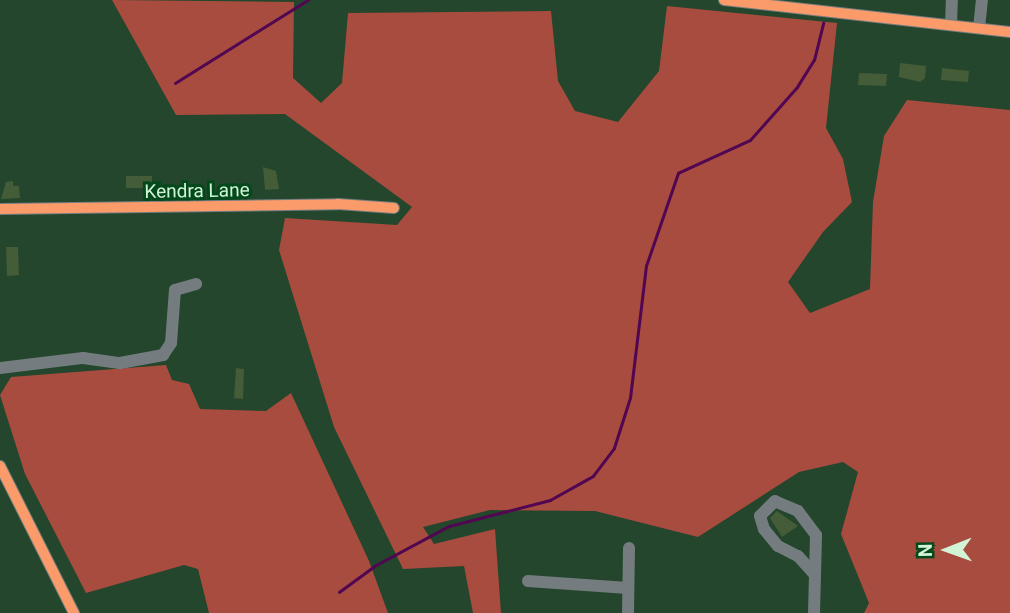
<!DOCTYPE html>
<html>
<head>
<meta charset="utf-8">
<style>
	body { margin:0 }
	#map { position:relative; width:1010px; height:613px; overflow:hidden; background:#23462c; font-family:Roboto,sans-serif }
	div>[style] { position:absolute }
	.forest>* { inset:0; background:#a84c3f }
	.stream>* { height:2.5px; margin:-1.25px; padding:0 1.25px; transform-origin:1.25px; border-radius:1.25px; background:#510652 }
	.building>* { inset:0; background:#445c38 }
	.minor>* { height:12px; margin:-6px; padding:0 6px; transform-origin:6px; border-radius:6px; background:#747c80 }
	.cycleway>* { height:10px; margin:-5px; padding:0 5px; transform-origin:5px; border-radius:5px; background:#fa9b69 }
	span { translate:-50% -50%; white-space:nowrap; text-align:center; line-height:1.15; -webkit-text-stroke:6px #04491b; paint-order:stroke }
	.street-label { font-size:19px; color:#d3f3d7 }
	.north { position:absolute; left:912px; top:515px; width:70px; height:70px; -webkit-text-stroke:5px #04491b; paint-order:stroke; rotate:269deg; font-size:19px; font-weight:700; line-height:28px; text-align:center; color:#d3f3d7 }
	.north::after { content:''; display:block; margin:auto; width:24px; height:32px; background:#d3f3d7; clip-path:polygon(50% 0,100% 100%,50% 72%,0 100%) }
</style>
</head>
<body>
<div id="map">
	<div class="forest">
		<i style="clip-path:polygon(112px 0,294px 2px,293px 78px,321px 103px,342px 83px,348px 13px,551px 11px,558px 81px,575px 111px,618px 122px,659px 71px,667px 6px,837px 23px,826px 128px,843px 159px,852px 202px,823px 232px,788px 282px,810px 313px,870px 289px,873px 202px,884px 136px,907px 100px,1010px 110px,1010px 613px,864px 613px,869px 603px,841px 534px,858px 472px,843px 462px,799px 472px,698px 537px,595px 511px,490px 510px,423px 527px,434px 544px,495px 529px,501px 613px,473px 613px,464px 566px,403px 569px,334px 427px,279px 250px,285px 218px,397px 225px,412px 207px,285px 114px,176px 115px)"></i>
		<i style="clip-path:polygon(166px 365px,172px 380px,189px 384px,200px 409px,266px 411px,291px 393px,369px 561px,388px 613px,209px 613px,198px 569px,184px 565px,86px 593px,25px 474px,0 395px,11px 377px)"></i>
	</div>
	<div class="stream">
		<i style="left:175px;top:83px;width:157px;rotate:-32deg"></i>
		<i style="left:339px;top:592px;width:46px;rotate:-36.1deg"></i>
		<i style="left:376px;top:565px;width:83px;rotate:-28.1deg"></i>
		<i style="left:449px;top:526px;width:104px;rotate:-14.4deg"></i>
		<i style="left:550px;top:500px;width:49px;rotate:-29.2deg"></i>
		<i style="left:593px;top:476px;width:35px;rotate:-53deg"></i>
		<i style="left:614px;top:448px;width:52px;rotate:-72.3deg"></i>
		<i style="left:630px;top:398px;width:133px;rotate:-83.1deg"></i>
		<i style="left:646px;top:266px;width:98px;rotate:-71deg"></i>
		<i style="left:678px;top:173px;width:79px;rotate:-24.6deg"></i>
		<i style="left:750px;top:140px;width:71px;rotate:-48.4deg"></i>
		<i style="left:797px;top:87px;width:32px;rotate:-58deg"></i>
		<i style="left:814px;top:60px;width:38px;rotate:-76deg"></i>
	</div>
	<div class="building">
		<i style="clip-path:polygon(900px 63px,926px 66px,925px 78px,920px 82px,899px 77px)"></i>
		<i style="clip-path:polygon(942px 68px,969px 71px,968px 82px,941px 80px)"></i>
		<i style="clip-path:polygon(859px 73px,887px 74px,886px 86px,858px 85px)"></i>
		<i style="clip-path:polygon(263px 167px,276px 171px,279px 189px,265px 190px)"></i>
		<i style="clip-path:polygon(126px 176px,152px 176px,152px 188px,126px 188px)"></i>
		<i style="clip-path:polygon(13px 181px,13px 186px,19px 186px,20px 198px,1px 199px,6px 182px)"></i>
		<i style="clip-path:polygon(6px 247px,18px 247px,19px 275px,7px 276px)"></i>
		<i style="clip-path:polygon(236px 368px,244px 369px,243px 399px,234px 398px)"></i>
		<i style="clip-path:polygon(777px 511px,798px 526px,782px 537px,770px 518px)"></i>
	</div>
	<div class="minor">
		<i style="left:724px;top:0;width:288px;rotate:6.4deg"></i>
		<i style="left:951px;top:25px;width:25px;rotate:-88deg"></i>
		<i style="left:979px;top:28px;width:28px;rotate:-84deg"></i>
		<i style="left:0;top:209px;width:338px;rotate:-0.8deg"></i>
		<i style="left:338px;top:204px;width:56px;rotate:4.1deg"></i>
		<i style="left:0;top:368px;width:84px;rotate:-6.9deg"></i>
		<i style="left:83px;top:358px;width:37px;rotate:8deg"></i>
		<i style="left:120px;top:363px;width:44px;rotate:-10.5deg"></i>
		<i style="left:163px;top:355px;width:14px;rotate:-56deg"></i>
		<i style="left:171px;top:343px;width:53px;rotate:-85.7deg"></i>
		<i style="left:175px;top:290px;width:22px;rotate:-16deg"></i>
		<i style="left:0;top:466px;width:165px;rotate:63.3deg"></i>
		<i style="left:528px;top:581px;width:100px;rotate:4deg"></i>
		<i style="left:628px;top:613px;width:65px;rotate:-89.1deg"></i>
		<i style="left:814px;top:613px;width:78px;rotate:-88.5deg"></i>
		<i style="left:816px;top:535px;width:30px;rotate:-127deg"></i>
		<i style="left:798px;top:511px;width:25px;rotate:-157deg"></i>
		<i style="left:775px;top:501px;width:21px;rotate:135deg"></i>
		<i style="left:760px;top:516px;width:14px;rotate:73deg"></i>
		<i style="left:764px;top:529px;width:22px;rotate:51deg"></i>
		<i style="left:778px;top:546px;width:22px;rotate:27deg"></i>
		<i style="left:798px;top:556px;width:25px;rotate:48deg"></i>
	</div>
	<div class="cycleway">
		<i style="left:724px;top:0;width:288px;rotate:6.4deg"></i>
		<i style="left:0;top:209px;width:338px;rotate:-0.8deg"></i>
		<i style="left:338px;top:204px;width:56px;rotate:4.1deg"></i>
		<i style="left:0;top:466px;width:165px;rotate:63.3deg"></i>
	</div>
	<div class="street-label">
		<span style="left:197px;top:191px;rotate:-1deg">Kendra Lane</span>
	</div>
	<div class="north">N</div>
</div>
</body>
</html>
